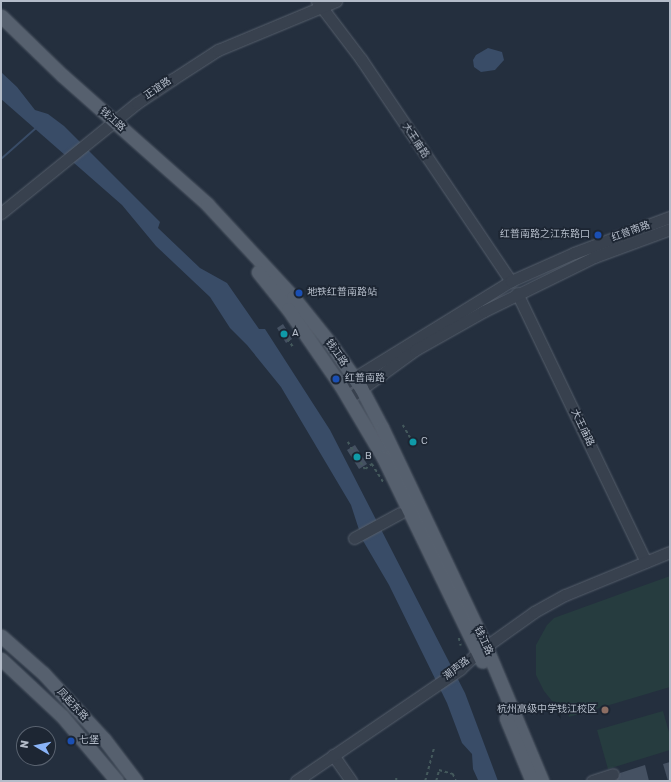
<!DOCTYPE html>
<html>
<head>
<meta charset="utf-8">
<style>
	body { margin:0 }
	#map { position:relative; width:671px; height:782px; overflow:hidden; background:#242f3e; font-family:Rubik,"Noto Sans SC",sans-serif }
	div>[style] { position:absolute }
	.green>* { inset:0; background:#263c3f }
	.water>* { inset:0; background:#394c67 }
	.stream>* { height:2px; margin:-1px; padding:0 1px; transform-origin:1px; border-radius:1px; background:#394c67 }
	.building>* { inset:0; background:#455162 }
	.path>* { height:1.5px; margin-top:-0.75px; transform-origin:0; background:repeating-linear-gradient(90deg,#44595c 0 3px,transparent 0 6px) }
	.roads { filter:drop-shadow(0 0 1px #565f6c) drop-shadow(0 0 1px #565f6c) }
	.minor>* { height:11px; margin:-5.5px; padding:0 5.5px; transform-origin:5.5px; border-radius:5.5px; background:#38414e }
	.major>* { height:13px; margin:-6.5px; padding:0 6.5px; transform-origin:6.5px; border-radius:6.5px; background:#56606e }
	.dots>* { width:11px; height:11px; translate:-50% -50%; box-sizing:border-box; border:2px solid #1d2633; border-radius:50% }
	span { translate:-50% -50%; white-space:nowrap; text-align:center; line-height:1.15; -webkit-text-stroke:3.5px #1d2633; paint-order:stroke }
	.street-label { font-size:10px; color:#b4bcc9 }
	.poi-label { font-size:10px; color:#b4bcc9 }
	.right { translate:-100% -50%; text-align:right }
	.left { translate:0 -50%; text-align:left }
	.frame { position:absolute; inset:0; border:2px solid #b4bcc9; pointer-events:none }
	.north { position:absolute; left:16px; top:726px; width:40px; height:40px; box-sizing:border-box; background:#1d2633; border:1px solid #59626f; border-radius:50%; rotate:279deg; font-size:11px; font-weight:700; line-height:16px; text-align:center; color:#b4bcc9 }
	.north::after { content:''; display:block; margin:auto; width:14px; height:18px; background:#8ab4f8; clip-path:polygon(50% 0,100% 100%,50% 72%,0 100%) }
</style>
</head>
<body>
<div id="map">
	<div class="green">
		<i style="clip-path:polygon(670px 576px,670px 687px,569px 717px,566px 708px,552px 701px,544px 691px,536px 675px,536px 645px,547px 625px,554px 618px)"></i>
		<i style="clip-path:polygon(663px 711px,670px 736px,670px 750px,608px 769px,597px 730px)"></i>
	</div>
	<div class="water">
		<i style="clip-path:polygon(488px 48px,502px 52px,504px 60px,495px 70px,481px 72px,474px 67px,473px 60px,476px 55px)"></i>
		<i style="clip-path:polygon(1px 72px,17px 87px,35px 110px,48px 114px,64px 126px,160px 222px,158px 228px,200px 268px,227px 283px,259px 329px,265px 329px,330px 430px,465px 693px,498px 781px,478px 780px,473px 769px,472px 754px,462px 743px,447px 703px,389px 585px,362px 539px,351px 505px,281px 387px,247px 345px,230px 328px,210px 297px,156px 246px,122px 205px,1px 99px)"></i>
	</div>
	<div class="stream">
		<i style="left:1px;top:159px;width:48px;rotate:-41.6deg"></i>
	</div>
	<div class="building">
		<i style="clip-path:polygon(283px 324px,292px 339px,286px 343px,277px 328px)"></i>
		<i style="clip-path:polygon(355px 445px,367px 464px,359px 469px,347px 450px)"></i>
		<i style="clip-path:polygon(670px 762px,670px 781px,668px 781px,663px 764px)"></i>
		<i style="clip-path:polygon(645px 765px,649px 781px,616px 781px,620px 773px)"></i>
	</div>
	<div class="path">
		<i style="left:281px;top:329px;width:22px;rotate:56deg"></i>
		<i style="left:403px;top:425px;width:22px;rotate:60deg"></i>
		<i style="left:348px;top:442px;width:32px;rotate:58deg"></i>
		<i style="left:365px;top:469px;width:9px;rotate:-36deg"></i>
		<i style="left:372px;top:464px;width:22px;rotate:58deg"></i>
		<i style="left:459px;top:638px;width:8px;rotate:76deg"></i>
		<i style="left:396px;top:781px;width:3px;rotate:-90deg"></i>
		<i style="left:425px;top:781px;width:34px;rotate:-75deg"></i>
		<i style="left:436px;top:781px;width:11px;rotate:-75deg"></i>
		<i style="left:439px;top:770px;width:15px;rotate:16deg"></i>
		<i style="left:453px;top:774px;width:8px;rotate:67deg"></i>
	</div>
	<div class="roads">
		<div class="minor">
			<i style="left:317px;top:1px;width:73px;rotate:52.8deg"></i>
			<i style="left:361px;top:59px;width:268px;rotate:56deg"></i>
			<i style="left:1px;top:213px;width:175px;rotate:-39deg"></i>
			<i style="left:137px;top:103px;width:43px;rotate:-33.7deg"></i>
			<i style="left:173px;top:79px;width:54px;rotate:-32.8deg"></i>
			<i style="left:218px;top:50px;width:128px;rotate:-22.6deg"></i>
			<i style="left:517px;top:293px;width:298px;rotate:64.4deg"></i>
			<i style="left:341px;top:386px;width:200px;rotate:-31.7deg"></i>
			<i style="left:511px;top:281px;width:69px;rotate:-24deg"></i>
			<i style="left:574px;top:253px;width:103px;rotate:-20.6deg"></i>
			<i style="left:349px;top:398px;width:82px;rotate:-36deg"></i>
			<i style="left:415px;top:350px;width:79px;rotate:-29.5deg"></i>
			<i style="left:484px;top:311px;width:123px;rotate:-26.1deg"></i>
			<i style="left:594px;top:257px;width:81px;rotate:-20.2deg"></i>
			<i style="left:354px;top:538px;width:52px;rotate:-28.5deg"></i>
			<i style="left:333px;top:755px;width:32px;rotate:55deg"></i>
			<i style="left:296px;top:781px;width:199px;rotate:-34.3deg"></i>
			<i style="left:460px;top:669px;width:25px;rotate:-43deg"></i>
			<i style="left:478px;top:652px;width:69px;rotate:-35.5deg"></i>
			<i style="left:534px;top:612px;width:35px;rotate:-29deg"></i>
			<i style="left:565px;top:595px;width:113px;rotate:-22.3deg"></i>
			<i style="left:592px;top:781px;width:22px;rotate:-18deg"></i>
		</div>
		<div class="major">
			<i style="left:1px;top:16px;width:86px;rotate:44.1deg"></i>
			<i style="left:63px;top:76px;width:193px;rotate:41.6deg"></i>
			<i style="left:207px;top:204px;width:127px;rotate:47.2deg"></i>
			<i style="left:293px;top:297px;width:59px;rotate:51.2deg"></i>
			<i style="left:330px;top:343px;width:55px;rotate:55.4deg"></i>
			<i style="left:361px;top:388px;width:45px;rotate:62.3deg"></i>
			<i style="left:382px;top:428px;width:242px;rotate:64.6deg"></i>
			<i style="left:486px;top:647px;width:145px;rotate:67.3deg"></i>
			<i style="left:258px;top:272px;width:48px;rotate:51deg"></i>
			<i style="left:288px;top:309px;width:93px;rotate:55.5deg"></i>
			<i style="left:341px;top:386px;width:82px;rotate:59.4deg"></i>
			<i style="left:383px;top:457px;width:227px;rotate:64.1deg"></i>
			<i style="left:1px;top:636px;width:56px;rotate:41.4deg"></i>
			<i style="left:43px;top:673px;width:90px;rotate:47.3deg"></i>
			<i style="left:104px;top:739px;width:53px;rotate:52.7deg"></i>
			<i style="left:1px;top:659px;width:83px;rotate:43.1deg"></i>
			<i style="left:62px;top:716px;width:85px;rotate:49.8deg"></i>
			<i style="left:506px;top:718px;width:68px;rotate:67.6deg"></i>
		</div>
	</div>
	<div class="dots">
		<i style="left:598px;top:235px;background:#1a4fb4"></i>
		<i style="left:299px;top:293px;background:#1a4fb4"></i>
		<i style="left:284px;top:334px;background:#0f9aa8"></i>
		<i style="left:336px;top:379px;background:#1a4fb4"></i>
		<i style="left:413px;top:442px;background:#0f9aa8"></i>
		<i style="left:357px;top:457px;background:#0f9aa8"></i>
		<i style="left:605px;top:710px;background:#8d6e63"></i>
		<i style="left:71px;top:741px;background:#1a4fb4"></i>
	</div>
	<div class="street-label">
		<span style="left:158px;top:89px;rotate:-34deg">正谊路</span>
		<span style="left:112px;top:120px;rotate:42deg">钱江路</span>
		<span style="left:415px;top:141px;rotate:56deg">大王庙路</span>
		<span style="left:631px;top:232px;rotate:-20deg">红普南路</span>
		<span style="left:336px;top:353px;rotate:55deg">钱江路</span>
		<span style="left:582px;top:428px;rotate:64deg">大王庙路</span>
		<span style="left:483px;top:641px;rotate:65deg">钱江路</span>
		<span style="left:457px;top:669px;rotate:-38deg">潮声路</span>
		<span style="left:72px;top:705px;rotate:47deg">凤起东路</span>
	</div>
	<div class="poi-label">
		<span class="right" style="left:590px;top:235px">红普南路之江东路口</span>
		<span class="left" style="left:307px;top:293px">地铁红普南路站</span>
		<span class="left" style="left:292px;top:334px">A</span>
		<span class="left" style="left:345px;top:379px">红普南路</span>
		<span class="left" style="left:421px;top:442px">C</span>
		<span class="left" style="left:365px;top:457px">B</span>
		<span class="right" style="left:597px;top:710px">杭州高级中学钱江校区</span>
		<span class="left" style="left:79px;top:741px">七堡</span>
	</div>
	<div class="frame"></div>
	<div class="north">N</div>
</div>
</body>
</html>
